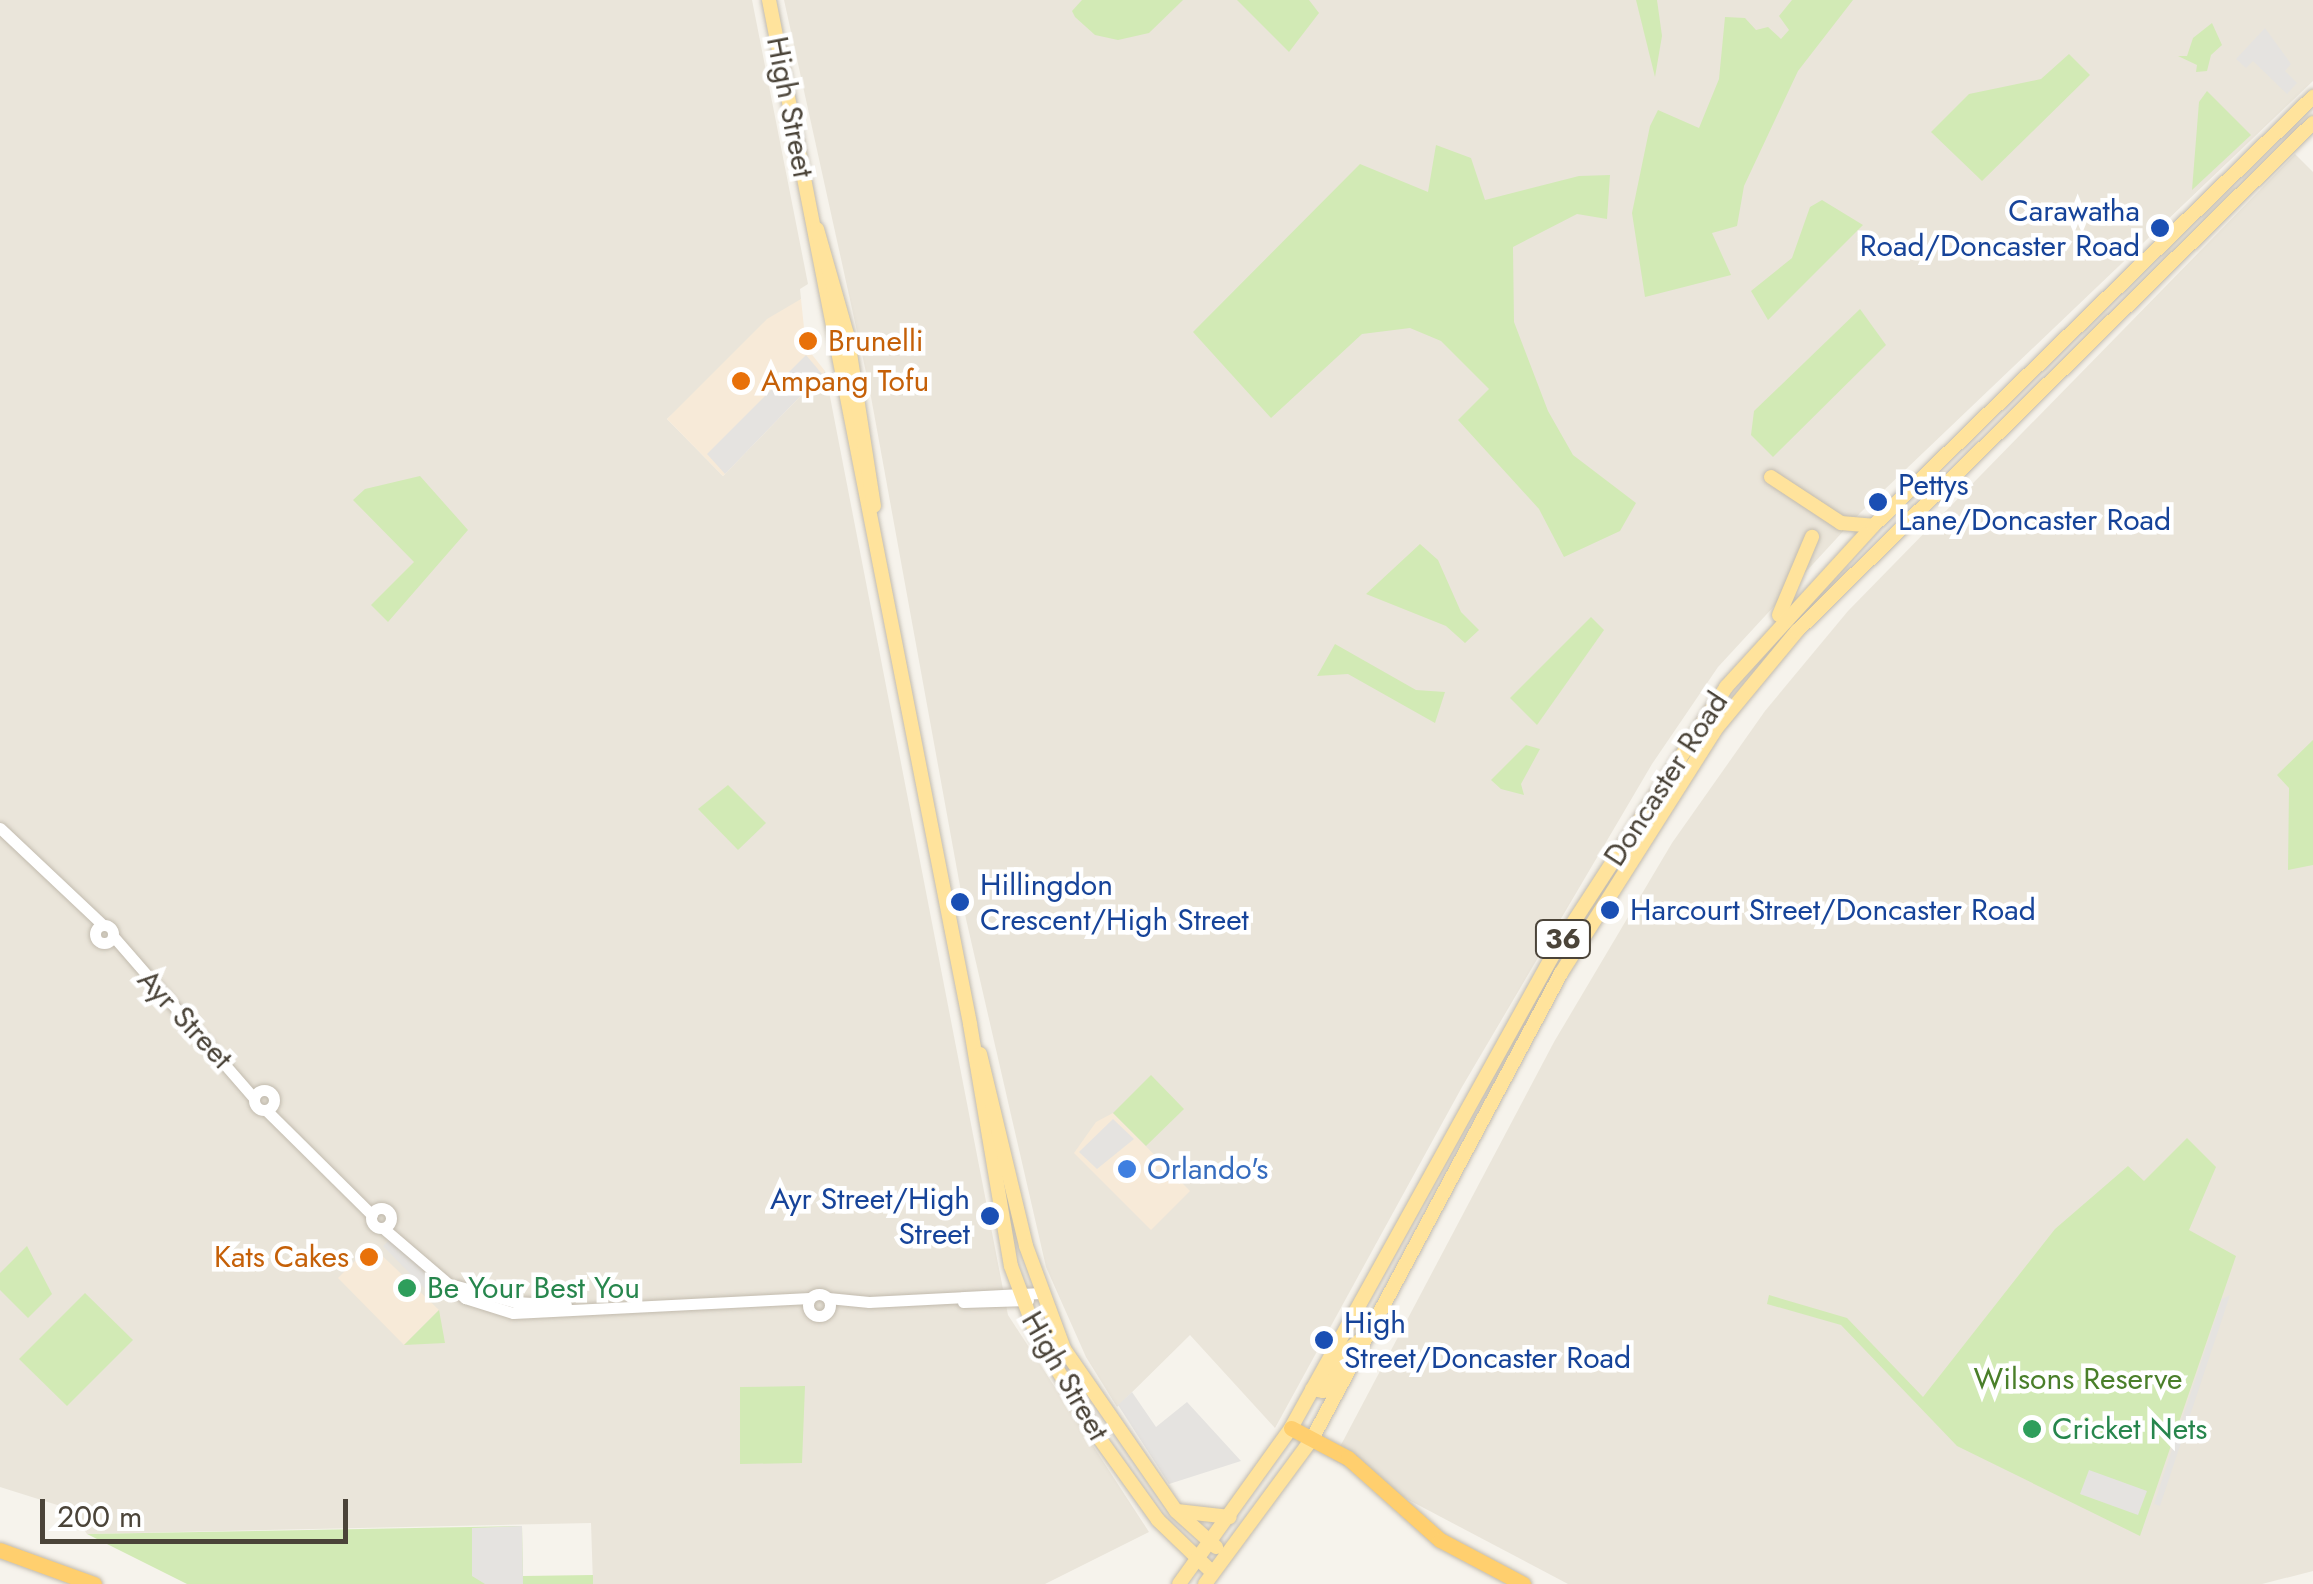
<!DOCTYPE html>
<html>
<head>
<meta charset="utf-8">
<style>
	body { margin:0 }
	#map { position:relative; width:2313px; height:1584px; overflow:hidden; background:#f6f3ec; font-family:Jost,sans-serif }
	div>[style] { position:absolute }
	.residential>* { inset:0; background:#eae5da }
	.commercial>* { inset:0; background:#f7ead8 }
	.green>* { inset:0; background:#d2eab5 }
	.parking>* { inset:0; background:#e5e3e0 }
	.roads { filter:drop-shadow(0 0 2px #c2bbae) drop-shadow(0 0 2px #c2bbae) }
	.tertiary>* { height:11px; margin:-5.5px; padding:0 5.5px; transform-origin:5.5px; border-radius:5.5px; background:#fff }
	.tertiary>.ring { margin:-5.5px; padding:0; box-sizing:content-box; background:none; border:11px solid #fff; border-radius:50% }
	.primary>* { height:14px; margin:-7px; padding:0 7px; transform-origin:7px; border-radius:7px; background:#ffe39c }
	.motorway>* { height:15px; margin:-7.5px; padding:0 7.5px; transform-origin:7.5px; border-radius:7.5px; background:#ffcf6e }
	.dots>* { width:28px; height:28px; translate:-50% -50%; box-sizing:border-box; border:5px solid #fff; border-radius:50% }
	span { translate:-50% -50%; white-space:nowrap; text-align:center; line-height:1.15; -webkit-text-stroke:9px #fff; paint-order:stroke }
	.shield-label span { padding:2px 8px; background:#fff; border:2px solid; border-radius:8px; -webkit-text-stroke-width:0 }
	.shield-label { font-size:28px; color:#4b4439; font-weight:700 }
	.street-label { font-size:30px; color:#4b4439 }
	.transit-label { font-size:30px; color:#164399 }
	.right { translate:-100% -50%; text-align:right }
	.left { translate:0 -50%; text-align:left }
	.food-label { font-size:30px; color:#c56008 }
	.shop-label { font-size:30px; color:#366cbe }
	.leisure-label { font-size:30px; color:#27864d }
	.park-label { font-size:30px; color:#4a7f2a }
	.scale { position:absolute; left:40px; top:1499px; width:308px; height:45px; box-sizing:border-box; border:5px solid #4b4439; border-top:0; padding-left:12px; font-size:30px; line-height:35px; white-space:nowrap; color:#4b4439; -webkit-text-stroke:8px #fff; paint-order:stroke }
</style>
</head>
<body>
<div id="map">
	<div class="residential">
		<i style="clip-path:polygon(0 0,752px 0,808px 284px,800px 289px,801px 299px,667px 419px,723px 476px,825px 371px,1008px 1315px,1149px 1532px,1045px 1584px,593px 1584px,591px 1523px,87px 1534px,70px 1509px,0 1487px)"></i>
		<i style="clip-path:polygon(784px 0,2313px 0,2313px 81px,1860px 513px,1718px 667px,1652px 764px,1462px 1087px,1275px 1428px,1190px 1335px,1117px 1407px,1086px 1357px,1046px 1267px,966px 919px,869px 386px)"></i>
		<i style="clip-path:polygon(2295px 154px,2313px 172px,2313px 1571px,2262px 1584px,1568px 1584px,1333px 1460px,1554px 1042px,1672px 843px,1765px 711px,1848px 611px)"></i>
	</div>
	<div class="commercial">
		<i style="clip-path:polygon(801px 299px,806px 347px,825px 371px,723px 476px,667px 419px,767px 319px)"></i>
		<i style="clip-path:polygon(1113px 1113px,1190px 1191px,1151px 1230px,1074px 1153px,1096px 1122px)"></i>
		<i style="clip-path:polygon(371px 1245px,439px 1310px,404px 1345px,338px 1278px)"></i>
	</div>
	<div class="green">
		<i style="clip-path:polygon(1082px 0,1183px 0,1149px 33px,1118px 40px,1095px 35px,1075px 17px,1072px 11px)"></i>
		<i style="clip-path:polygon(1237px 0,1309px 0,1319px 13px,1289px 52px)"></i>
		<i style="clip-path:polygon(1636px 0,1657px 0,1662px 36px,1655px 77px)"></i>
		<i style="clip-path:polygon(1792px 0,1853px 0,1798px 71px,1744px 186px,1737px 226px,1712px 233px,1731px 275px,1645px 297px,1632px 213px,1650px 126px,1658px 110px,1699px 128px,1719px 79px,1725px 17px,1745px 18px,1756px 30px,1768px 27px,1781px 39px,1789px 30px,1779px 16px)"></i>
		<i style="clip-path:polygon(2212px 23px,2222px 45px,2211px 55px,2207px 71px,2196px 72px,2197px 65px,2178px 56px,2187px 56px,2193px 38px)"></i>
		<i style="clip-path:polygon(2069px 54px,2090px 75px,1982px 181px,1931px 132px,1969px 94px,2041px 79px)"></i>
		<i style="clip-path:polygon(2207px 91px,2251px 135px,2192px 190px,2199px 102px)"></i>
		<i style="clip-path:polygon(1436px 145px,1471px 158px,1485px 200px,1579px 176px,1610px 175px,1607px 219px,1577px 214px,1513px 247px,1514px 322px,1548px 411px,1573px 455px,1636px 503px,1620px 531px,1564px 557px,1539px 509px,1458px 420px,1489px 389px,1441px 341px,1410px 328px,1362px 334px,1271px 418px,1193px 332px,1360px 164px,1428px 192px)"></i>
		<i style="clip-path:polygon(1822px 200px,1863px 225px,1768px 320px,1751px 291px,1792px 258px,1810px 207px)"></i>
		<i style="clip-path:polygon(1860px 309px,1886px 345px,1773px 457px,1751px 435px,1754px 411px)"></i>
		<i style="clip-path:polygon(420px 476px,468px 530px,388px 622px,371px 605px,414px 562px,353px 500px,365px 489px)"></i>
		<i style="clip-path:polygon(1420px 544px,1438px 560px,1461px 612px,1479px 630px,1465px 643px,1446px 626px,1366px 594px)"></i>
		<i style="clip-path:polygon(1591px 617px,1604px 630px,1537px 725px,1510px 698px)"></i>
		<i style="clip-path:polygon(1335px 644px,1416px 690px,1445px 692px,1435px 723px,1348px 674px,1317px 676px)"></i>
		<i style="clip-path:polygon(2313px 740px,2313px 865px,2288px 870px,2289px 788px,2277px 775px)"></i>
		<i style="clip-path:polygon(1526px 745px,1540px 749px,1521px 784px,1524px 795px,1501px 789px,1491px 780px)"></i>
		<i style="clip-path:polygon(728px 785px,766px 823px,738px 850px,698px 809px)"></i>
		<i style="clip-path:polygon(1151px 1075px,1184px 1109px,1146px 1146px,1113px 1113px)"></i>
		<i style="clip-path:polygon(2187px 1138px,2216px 1167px,2189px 1230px,2236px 1256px,2140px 1536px,1957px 1446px,1841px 1325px,1767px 1304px,1769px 1295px,1847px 1318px,1923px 1397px,2055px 1229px,2128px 1166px,2144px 1181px)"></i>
		<i style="clip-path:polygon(27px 1246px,52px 1294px,28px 1318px,0 1290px,0 1273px)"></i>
		<i style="clip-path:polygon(85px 1293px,133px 1340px,67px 1406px,19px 1359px)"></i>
		<i style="clip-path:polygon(439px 1310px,445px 1343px,404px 1345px)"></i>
		<i style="clip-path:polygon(805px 1386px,802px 1463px,740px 1464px,740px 1387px)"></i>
		<i style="clip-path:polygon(522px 1526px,523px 1576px,593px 1575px,593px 1584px,187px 1584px,87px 1534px)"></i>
	</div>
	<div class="parking">
		<i style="clip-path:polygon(2265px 28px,2291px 64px,2285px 71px,2297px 83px,2287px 94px,2253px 61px,2246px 68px,2236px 59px)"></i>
		<i style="clip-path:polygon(806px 355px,822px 374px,725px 474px,707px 454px)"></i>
		<i style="clip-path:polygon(1113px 1119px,1134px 1139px,1097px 1169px,1079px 1152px)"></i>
		<i style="clip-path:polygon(391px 1238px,444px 1292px,436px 1300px,383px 1246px)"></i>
		<i style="clip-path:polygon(2230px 1295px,2160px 1506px,2154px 1504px,2222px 1299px)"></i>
		<i style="clip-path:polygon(1132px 1392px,1156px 1427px,1187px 1402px,1241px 1461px,1169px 1484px,1118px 1405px)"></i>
		<i style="clip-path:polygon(2089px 1470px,2147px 1491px,2138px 1515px,2080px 1494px)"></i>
		<i style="clip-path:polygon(522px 1526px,523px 1584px,485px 1584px,472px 1576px,472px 1528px)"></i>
	</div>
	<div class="roads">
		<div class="tertiary">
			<i style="left:0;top:828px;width:141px;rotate:43.3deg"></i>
			<i class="ring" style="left:95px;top:925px;width:7px;height:7px"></i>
			<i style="left:113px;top:936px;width:215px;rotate:49deg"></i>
			<i class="ring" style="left:254px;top:1090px;width:9px;height:9px"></i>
			<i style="left:266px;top:1110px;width:149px;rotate:44.7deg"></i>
			<i class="ring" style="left:371px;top:1208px;width:9px;height:9px"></i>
			<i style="left:383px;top:1228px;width:108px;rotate:40.5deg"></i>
			<i style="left:465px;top:1298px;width:50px;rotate:17.4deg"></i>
			<i style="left:513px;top:1313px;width:297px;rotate:-2.9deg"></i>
			<i style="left:457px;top:1286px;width:60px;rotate:15.4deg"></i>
			<i style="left:515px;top:1302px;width:51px;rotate:3.4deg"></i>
			<i class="ring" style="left:808px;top:1294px;width:11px;height:11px"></i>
			<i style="left:828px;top:1298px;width:41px;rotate:5.6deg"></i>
			<i style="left:869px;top:1302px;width:172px;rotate:-3deg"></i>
			<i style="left:963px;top:1302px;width:65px;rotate:-1.8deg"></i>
		</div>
		<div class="primary">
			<i style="left:769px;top:0;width:1044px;rotate:78.89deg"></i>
			<i style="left:970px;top:1024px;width:245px;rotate:80.4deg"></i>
			<i style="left:1011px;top:1266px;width:75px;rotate:69.6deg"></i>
			<i style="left:1037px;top:1336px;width:116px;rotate:58.8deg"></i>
			<i style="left:1097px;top:1435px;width:105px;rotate:54.3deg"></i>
			<i style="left:1158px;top:1520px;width:76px;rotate:43.9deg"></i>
			<i style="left:817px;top:229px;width:109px;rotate:74.1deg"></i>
			<i style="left:847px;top:334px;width:174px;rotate:81.1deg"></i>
			<i style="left:1771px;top:477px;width:84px;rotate:33.3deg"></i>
			<i style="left:1841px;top:523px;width:32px;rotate:5deg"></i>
			<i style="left:1779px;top:615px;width:85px;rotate:-67.1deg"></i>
			<i style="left:980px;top:1054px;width:197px;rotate:76.5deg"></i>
			<i style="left:1026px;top:1246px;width:110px;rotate:69.7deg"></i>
			<i style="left:1064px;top:1349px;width:197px;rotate:55.3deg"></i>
			<i style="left:1176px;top:1511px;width:54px;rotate:42deg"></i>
			<i style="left:1312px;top:1389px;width:11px;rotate:10deg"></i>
			<i style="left:1323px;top:1391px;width:42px;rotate:-61.6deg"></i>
			<i style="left:1343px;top:1354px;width:22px;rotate:-39deg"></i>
			<i style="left:1177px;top:1511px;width:53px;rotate:6.5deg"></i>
			<i style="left:1179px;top:1584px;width:192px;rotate:-54.3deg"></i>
			<i style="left:1291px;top:1428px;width:551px;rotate:-61.02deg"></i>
			<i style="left:1558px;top:946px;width:309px;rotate:-57deg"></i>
			<i style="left:1726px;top:687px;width:218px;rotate:-47.6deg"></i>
			<i style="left:1873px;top:526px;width:615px;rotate:-44.27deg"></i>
			<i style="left:1205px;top:1584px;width:180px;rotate:-53.6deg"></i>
			<i style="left:1312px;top:1439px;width:528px;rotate:-61.88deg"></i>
			<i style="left:1561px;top:973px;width:288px;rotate:-57.6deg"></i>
			<i style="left:1715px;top:730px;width:129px;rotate:-50.4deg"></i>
			<i style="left:1797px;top:631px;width:724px;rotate:-44.55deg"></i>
		</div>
		<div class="motorway">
			<i style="left:1291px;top:1428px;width:64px;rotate:27.8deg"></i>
			<i style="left:1348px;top:1458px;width:123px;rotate:41.7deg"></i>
			<i style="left:1440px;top:1540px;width:94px;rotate:27.9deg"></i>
			<i style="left:0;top:1550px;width:100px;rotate:19.9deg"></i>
		</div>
	</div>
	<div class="dots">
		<i style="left:2160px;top:228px;background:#1a4fb4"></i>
		<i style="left:808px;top:341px;background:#e8710a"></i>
		<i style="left:741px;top:381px;background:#e8710a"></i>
		<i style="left:1878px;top:502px;background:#1a4fb4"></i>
		<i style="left:960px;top:902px;background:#1a4fb4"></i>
		<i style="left:1610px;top:910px;background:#1a4fb4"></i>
		<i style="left:1127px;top:1169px;background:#3f7fe0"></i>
		<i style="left:990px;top:1216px;background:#1a4fb4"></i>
		<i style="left:369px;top:1257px;background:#e8710a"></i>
		<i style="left:407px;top:1288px;background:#2e9e5b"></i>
		<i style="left:1324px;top:1340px;background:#1a4fb4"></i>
		<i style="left:2032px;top:1429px;background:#2e9e5b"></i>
	</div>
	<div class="shield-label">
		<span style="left:1563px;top:939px">36</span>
	</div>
	<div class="street-label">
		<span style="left:790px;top:107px;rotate:79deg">High Street</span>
		<span style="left:1666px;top:779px;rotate:-57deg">Doncaster Road</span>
		<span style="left:185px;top:1019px;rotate:47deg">Ayr Street</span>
		<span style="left:1065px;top:1376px;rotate:60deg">High Street</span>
	</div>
	<div class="transit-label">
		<span class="right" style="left:2140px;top:228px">Carawatha<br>Road/Doncaster Road</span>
		<span class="left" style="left:1898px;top:502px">Pettys<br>Lane/Doncaster Road</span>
		<span class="left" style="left:980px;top:902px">Hillingdon<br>Crescent/High Street</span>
		<span class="left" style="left:1630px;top:910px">Harcourt Street/Doncaster Road</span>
		<span class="right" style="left:970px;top:1216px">Ayr Street/High<br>Street</span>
		<span class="left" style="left:1344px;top:1340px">High<br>Street/Doncaster Road</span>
	</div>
	<div class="food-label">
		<span class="left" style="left:828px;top:341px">Brunelli</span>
		<span class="left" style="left:761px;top:381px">Ampang Tofu</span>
		<span class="right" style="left:349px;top:1257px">Kats Cakes</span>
	</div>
	<div class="shop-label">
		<span class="left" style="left:1147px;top:1169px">Orlando's</span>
	</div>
	<div class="leisure-label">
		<span class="left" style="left:427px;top:1288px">Be Your Best You</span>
		<span class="left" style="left:2052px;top:1429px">Cricket Nets</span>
	</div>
	<div class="park-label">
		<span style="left:2078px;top:1379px">Wilsons Reserve</span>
	</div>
	<div class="scale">200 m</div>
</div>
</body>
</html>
